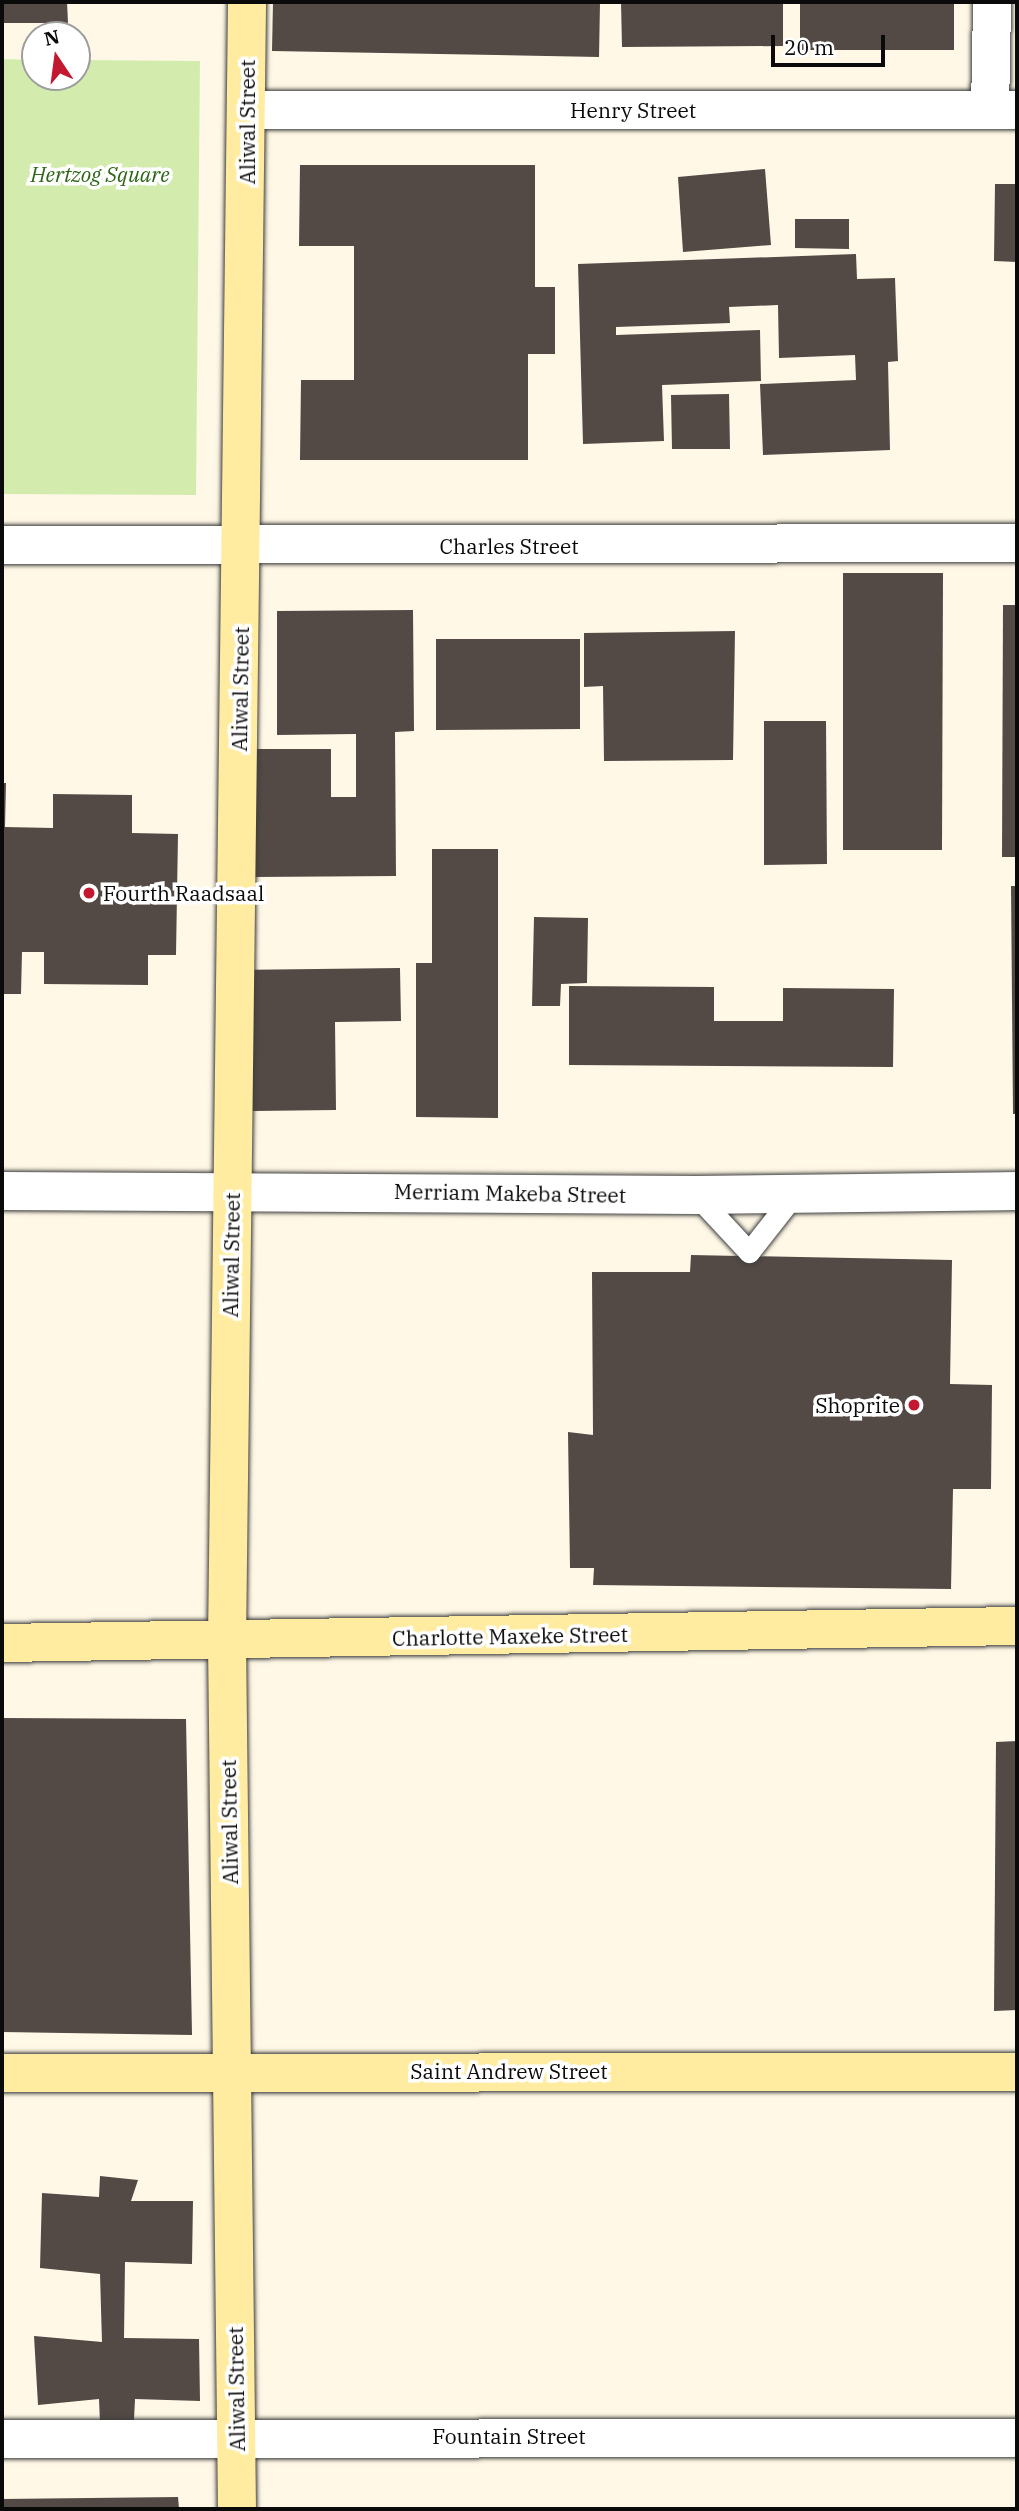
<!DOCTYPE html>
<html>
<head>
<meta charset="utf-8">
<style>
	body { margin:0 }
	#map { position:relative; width:1019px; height:2511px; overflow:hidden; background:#fff8e6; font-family:"IBM Plex Serif",serif }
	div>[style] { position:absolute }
	.green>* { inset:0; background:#d3ecae }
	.building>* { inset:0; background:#534945 }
	.roads { filter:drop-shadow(0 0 2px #3d3d3d) drop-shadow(0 0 2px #3d3d3d) }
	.lane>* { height:21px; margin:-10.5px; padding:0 10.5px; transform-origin:10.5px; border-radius:10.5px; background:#fff }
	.street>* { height:38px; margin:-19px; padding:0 19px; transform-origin:19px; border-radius:19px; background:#fff }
	.secondary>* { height:38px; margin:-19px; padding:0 19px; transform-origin:19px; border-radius:19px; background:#ffeca1 }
	.dots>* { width:19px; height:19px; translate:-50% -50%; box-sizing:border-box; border:4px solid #fff; border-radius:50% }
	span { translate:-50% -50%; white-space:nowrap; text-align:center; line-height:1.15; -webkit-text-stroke:7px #fff; paint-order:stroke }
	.street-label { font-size:21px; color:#0a0a0a }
	.park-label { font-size:21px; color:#2e6517; font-style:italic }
	.poi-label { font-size:21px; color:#0a0a0a }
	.left { translate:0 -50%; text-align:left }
	.right { translate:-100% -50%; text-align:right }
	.frame { position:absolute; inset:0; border:4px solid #0a0a0a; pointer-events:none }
	.north { position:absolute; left:21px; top:21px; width:70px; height:70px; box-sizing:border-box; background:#fff; border:2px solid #9d9d9d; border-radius:50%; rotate:347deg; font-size:19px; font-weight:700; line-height:28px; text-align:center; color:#0a0a0a }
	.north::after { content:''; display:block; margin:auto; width:24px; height:32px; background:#c31930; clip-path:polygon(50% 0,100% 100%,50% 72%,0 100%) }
	.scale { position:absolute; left:771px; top:35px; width:114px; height:32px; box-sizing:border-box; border:4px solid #0a0a0a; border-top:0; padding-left:9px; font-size:21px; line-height:24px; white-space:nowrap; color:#0a0a0a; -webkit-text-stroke:5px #fff; paint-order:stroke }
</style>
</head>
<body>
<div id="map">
	<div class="green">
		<i style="clip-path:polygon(2px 59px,35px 60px,35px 77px,77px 77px,77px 60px,200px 61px,196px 495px,2px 494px)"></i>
	</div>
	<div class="building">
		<i style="clip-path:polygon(2px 2px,67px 2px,68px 23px,2px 23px)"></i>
		<i style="clip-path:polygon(273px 2px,600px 2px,599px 57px,272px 51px)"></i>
		<i style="clip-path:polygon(621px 2px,783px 2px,783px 46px,622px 47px)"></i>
		<i style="clip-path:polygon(800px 2px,954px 2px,954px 50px,800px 50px)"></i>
		<i style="clip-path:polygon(300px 165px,535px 165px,535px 287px,555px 287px,555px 354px,528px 354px,528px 460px,300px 460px,301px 380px,354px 380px,354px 246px,299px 246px)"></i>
		<i style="clip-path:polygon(765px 169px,771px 245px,683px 252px,678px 177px)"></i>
		<i style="clip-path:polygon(995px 184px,1017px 184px,1017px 262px,994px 261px)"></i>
		<i style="clip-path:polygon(795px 219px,849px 219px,849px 249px,795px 248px)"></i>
		<i style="clip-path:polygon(856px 254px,857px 279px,895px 278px,898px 361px,888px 362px,890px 450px,763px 455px,760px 384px,856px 380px,855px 355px,779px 358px,778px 305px,729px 307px,730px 323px,616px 327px,616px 335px,760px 330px,761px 381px,662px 385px,664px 441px,583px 444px,578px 264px)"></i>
		<i style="clip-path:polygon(729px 394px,730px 449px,672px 449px,671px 395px)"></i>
		<i style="clip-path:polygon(843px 573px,943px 573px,942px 850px,843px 850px)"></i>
		<i style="clip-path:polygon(1003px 605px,1017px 605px,1017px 857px,1002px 857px)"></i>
		<i style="clip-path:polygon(413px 610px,414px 731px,395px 732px,396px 876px,247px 877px,246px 749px,331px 749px,331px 797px,356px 797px,356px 734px,277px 735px,277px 611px)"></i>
		<i style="clip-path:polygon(735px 631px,733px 760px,604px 761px,603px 686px,584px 687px,584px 633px)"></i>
		<i style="clip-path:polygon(436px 639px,580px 639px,580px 729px,436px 730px)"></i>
		<i style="clip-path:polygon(764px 721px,826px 721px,827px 864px,764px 865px)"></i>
		<i style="clip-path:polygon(2px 783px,6px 783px,5px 827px,53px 828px,53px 794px,132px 795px,132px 833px,178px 834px,176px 955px,148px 955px,148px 985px,44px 984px,44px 952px,22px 952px,21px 994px,2px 994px)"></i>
		<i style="clip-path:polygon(432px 849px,498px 849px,498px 1118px,416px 1117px,416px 963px,432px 963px)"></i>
		<i style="clip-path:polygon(1011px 886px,1017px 886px,1017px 1114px,1013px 1114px)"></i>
		<i style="clip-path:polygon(534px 917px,588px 918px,587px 983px,561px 984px,560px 1006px,532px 1006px)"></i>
		<i style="clip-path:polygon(400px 968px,401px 1021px,335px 1022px,336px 1110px,246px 1111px,244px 970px)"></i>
		<i style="clip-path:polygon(569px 986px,714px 987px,714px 1021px,783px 1021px,783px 988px,894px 989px,893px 1067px,569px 1065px)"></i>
		<i style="clip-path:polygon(691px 1255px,952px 1260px,950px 1384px,992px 1385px,991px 1489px,953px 1489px,951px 1589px,593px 1585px,594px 1568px,570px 1568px,568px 1432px,593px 1435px,592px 1272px,690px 1272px)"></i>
		<i style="clip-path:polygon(2px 1718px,186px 1719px,192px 2035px,2px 2032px)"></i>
		<i style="clip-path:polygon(1017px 1741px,1017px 2010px,994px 2011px,996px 1742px)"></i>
		<i style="clip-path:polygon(100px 2176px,138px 2180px,131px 2201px,193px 2201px,192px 2264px,125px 2262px,124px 2338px,199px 2339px,200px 2401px,135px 2399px,134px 2420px,100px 2423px,99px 2399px,38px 2405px,34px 2336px,102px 2342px,100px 2274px,40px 2268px,42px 2193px,99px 2197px)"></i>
		<i style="clip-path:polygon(178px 2497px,179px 2509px,2px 2509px,2px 2499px)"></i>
	</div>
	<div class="roads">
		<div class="lane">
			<i style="left:696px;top:1195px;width:78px;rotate:47.1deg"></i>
			<i style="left:749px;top:1252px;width:76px;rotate:-51.9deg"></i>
		</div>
		<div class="street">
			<i style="left:249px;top:110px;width:768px"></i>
			<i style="left:990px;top:110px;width:108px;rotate:-88.9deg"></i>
			<i style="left:2px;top:545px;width:1015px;rotate:-0.11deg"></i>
			<i style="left:2px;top:1191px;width:694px;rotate:0.33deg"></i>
			<i style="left:696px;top:1195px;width:321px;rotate:-0.7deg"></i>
			<i style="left:2px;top:2439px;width:1015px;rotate:-0.06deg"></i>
		</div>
		<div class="secondary">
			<i style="left:2px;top:1643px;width:1015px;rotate:-0.96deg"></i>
			<i style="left:2px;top:2073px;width:1015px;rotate:-0.06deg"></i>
			<i style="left:237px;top:2509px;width:867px;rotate:-90.66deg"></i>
			<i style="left:227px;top:1642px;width:1640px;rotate:-89.3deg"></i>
		</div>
	</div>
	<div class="dots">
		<i style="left:89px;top:893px;background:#c31930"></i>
		<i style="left:914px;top:1405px;background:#c31930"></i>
	</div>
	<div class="street-label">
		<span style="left:633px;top:110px">Henry Street</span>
		<span style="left:247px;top:122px;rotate:-90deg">Aliwal Street</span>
		<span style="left:509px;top:546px">Charles Street</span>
		<span style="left:240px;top:689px;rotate:-89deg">Aliwal Street</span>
		<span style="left:510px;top:1193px;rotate:1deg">Merriam Makeba Street</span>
		<span style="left:231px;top:1255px;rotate:-89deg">Aliwal Street</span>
		<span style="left:510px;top:1636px;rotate:-1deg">Charlotte Maxeke Street</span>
		<span style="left:229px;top:1822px;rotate:-91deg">Aliwal Street</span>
		<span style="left:509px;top:2071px">Saint Andrew Street</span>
		<span style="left:236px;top:2389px;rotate:-91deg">Aliwal Street</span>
		<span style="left:509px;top:2436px">Fountain Street</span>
	</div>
	<div class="park-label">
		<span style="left:100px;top:174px">Hertzog Square</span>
	</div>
	<div class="poi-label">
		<span class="left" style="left:103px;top:893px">Fourth Raadsaal</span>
		<span class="right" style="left:900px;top:1405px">Shoprite</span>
	</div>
	<div class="frame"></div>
	<div class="north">N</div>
	<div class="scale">20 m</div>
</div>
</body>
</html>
